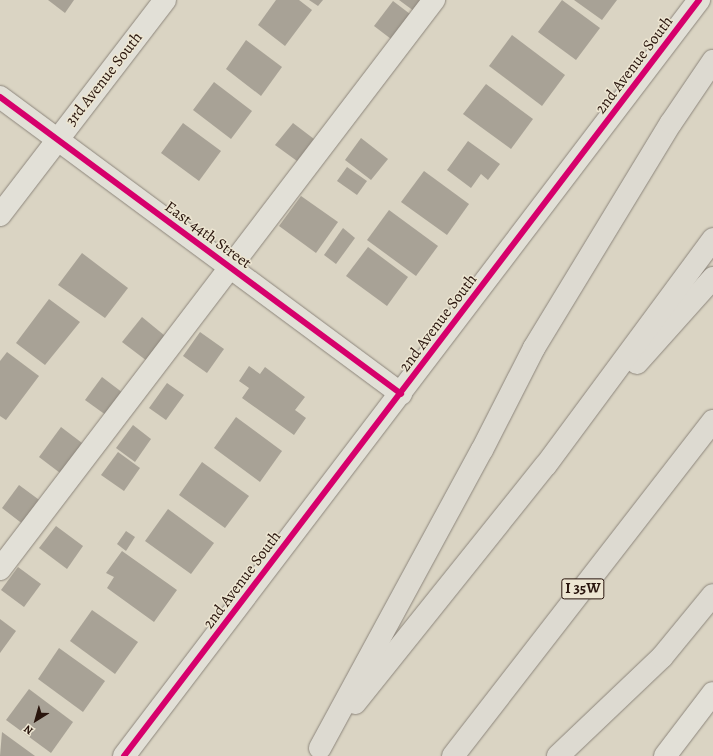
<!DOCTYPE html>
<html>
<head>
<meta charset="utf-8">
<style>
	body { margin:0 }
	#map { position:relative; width:713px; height:756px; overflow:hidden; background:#dad4c3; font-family:Alegreya,serif }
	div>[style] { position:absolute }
	.building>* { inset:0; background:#a8a296 }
	.roads { filter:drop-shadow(0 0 1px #8d867c) drop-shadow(0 0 1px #8d867c) }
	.minor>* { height:22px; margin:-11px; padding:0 11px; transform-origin:11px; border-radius:11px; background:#e2e0d7 }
	.highway>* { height:22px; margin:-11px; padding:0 11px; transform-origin:11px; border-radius:11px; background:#dddad1 }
	.cycleway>* { height:6px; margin:-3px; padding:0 3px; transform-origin:3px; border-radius:3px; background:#d6006c }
	span { translate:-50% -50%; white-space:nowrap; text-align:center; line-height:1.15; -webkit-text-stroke:3px #ede6d2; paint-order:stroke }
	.shield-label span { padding:1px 3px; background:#ede6d2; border:1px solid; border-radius:3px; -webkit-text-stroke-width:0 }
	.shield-label { font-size:15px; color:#29150d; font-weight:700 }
	.street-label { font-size:16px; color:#29150d }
	.north { position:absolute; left:16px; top:700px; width:40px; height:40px; -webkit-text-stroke:3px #ede6d2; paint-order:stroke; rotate:217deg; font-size:11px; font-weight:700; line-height:16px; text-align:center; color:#29150d }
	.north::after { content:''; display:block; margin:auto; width:14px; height:18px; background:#29150d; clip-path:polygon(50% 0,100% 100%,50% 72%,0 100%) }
</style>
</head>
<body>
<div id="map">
	<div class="building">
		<i style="clip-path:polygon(48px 0,74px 0,65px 13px)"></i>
		<i style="clip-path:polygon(276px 0,299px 0,312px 10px,285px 46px,258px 25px)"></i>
		<i style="clip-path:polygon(309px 0,323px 0,318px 6px)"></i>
		<i style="clip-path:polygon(399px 0,429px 0,418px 14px)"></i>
		<i style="clip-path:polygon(562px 0,600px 28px,576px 60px,538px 32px)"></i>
		<i style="clip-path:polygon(574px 0,617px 0,602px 20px)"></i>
		<i style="clip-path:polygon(393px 1px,414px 17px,395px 42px,374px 26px)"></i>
		<i style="clip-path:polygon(512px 35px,565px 75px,542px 106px,489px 66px)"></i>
		<i style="clip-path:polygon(246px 40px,282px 67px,261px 96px,226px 69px)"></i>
		<i style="clip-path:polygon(214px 82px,252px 111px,231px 139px,193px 110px)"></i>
		<i style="clip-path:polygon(486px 84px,533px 119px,511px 149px,463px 114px)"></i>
		<i style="clip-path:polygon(183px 123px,221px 151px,199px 181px,161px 153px)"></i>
		<i style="clip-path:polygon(293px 123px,314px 139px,297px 161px,275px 145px)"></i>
		<i style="clip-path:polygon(361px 138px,388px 159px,371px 180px,345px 160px)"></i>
		<i style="clip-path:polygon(468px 141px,500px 164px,488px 180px,481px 174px,471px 188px,447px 170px)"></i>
		<i style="clip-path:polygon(347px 167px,367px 181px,357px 195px,337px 181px)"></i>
		<i style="clip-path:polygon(424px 171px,469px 204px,447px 235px,401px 202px)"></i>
		<i style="clip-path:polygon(301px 196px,338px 222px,316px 253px,279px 226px)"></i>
		<i style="clip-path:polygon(389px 210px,438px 246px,416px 276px,367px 240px)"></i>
		<i style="clip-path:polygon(343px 228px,355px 238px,336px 264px,324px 255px)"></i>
		<i style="clip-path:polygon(368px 247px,408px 277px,387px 306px,346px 276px)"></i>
		<i style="clip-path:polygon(82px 253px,128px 288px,105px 318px,58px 285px)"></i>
		<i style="clip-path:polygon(49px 299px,80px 322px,45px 365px,16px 343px)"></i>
		<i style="clip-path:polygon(142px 317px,170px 340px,151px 364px,122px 342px)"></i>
		<i style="clip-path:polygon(200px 332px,224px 349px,207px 373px,183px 356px)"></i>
		<i style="clip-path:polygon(7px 352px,39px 376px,6px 420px,0 416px,0 361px)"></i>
		<i style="clip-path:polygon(249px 366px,260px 374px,265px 367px,305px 397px,295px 410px,306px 418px,294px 435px,242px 398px,249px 388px,239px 381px)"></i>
		<i style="clip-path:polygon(102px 377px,127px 396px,110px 418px,85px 400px)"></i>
		<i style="clip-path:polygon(167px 383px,184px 395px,166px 420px,149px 408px)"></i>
		<i style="clip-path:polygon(236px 417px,282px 451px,260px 482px,214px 448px)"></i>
		<i style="clip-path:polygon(133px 425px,151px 439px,135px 462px,116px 448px)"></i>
		<i style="clip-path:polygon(61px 427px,86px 446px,64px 476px,39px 457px)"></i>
		<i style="clip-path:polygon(118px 452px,140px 468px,124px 491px,101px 475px)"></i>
		<i style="clip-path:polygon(202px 462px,249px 496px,225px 528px,179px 495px)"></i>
		<i style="clip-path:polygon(19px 485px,42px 502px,24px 525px,2px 508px)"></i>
		<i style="clip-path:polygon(168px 509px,214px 543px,191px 574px,145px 541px)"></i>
		<i style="clip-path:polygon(56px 526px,83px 546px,67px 569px,39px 548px)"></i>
		<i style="clip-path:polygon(126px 531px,135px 537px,126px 551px,117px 544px)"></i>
		<i style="clip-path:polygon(122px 551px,177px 590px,154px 622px,107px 588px,114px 577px,106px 573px)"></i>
		<i style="clip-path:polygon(18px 567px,41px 584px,24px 607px,1px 590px)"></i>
		<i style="clip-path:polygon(92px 610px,138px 642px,115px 674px,70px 641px)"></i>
		<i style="clip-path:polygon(0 619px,16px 631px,0 653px)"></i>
		<i style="clip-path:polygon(59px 648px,105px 681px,83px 712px,38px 679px)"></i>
		<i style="clip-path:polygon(29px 689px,73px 722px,51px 753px,6px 720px)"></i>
		<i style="clip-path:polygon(2px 732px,35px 756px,0 756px)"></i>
	</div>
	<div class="roads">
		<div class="minor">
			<i style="left:0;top:97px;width:499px;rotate:36.5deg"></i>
			<i style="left:0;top:215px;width:271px;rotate:-52.5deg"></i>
			<i style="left:0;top:569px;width:716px;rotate:-52.67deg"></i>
			<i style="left:124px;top:756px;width:950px;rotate:-52.74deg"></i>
			<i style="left:665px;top:756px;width:79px;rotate:-52.7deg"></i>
		</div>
		<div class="highway">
			<i style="left:637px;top:363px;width:114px;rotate:-48.2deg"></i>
			<i style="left:355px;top:703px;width:305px;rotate:-51.3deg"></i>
			<i style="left:546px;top:465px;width:281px;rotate:-53.5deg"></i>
			<i style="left:320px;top:748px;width:339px;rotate:-61.5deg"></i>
			<i style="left:482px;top:450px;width:114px;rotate:-63deg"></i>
			<i style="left:534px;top:348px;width:263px;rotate:-58.7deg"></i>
			<i style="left:671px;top:123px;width:75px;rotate:-55.9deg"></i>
			<i style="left:453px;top:756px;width:424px;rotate:-52.2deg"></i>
			<i style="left:558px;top:756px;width:144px;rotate:-43.6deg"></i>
			<i style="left:662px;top:657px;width:80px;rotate:-50.6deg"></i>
		</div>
	</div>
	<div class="cycleway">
		<i style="left:0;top:97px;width:499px;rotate:36.5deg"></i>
		<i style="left:124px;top:756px;width:950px;rotate:-52.74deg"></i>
	</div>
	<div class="shield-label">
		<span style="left:583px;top:589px">I 35W</span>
	</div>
	<div class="street-label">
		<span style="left:634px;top:65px;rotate:-53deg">2nd Avenue South</span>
		<span style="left:104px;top:79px;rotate:-52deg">3rd Avenue South</span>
		<span style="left:208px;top:235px;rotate:36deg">East 44th Street</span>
		<span style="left:438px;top:323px;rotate:-53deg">2nd Avenue South</span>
		<span style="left:242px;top:580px;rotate:-53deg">2nd Avenue South</span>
	</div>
	<div class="north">N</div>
</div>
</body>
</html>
